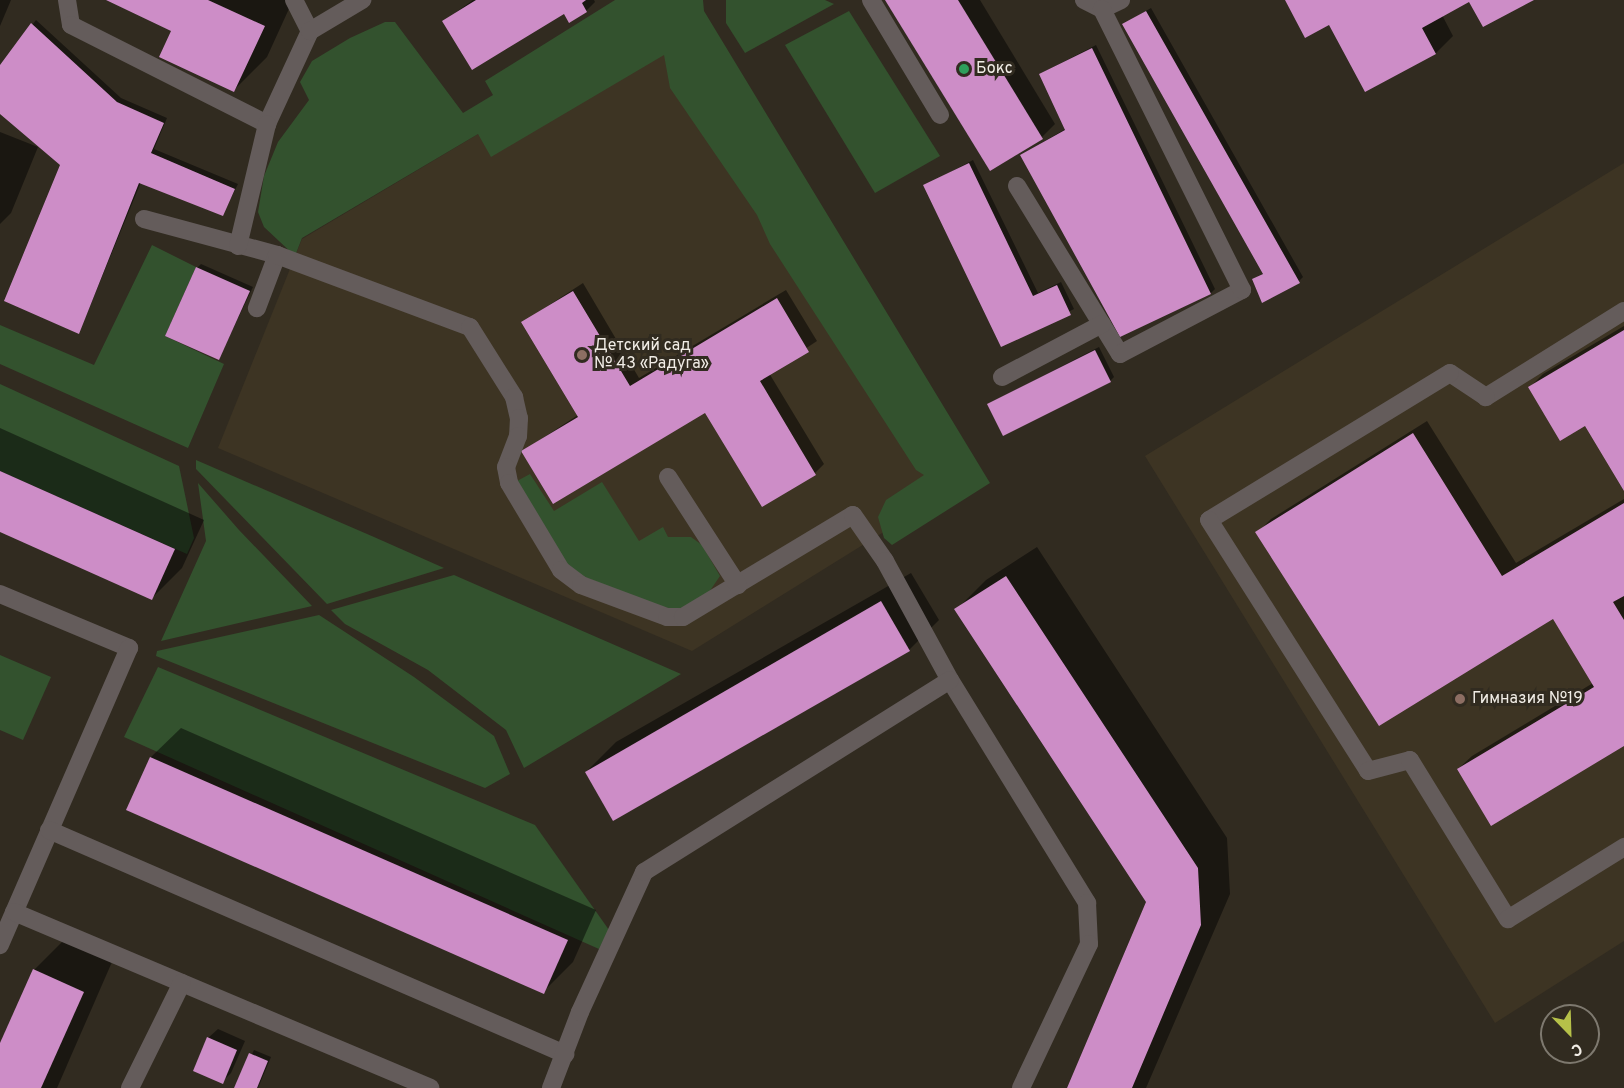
<!DOCTYPE html>
<html>
<head>
<meta charset="utf-8">
<style>
	body { margin:0 }
	#map { position:relative; width:1624px; height:1088px; overflow:hidden; background:#312b20; font-family:Overpass,sans-serif }
	div>[style] { position:absolute }
	.built>* { inset:0; background:#3d3423 }
	.green>* { inset:0; background:#33522e }
	.shadow>* { inset:0; background:#0007 }
	.building>* { inset:0; background:#cd8dc7 }
	.minor>* { height:18px; margin:-9px; padding:0 9px; transform-origin:9px; border-radius:9px; background:#645c5b }
	.dots>* { width:16px; height:16px; translate:-50% -50%; box-sizing:border-box; border:3px solid #312b20; border-radius:50% }
	span { translate:-50% -50%; white-space:nowrap; text-align:center; line-height:1.15; -webkit-text-stroke:6px #312b20; paint-order:stroke }
	.poi-label { font-size:16px; color:#f1ede6 }
	.left { translate:0 -50%; text-align:left }
	.north { position:absolute; left:1540px; top:1004px; width:60px; height:60px; box-sizing:border-box; background:#312b20; border:2px solid #7e796f; border-radius:50%; rotate:157deg; font-size:16px; font-weight:700; line-height:24px; text-align:center; color:#f1ede6 }
	.north::after { content:''; display:block; margin:auto; width:21px; height:27px; background:#b6c149; clip-path:polygon(50% 0,100% 100%,50% 72%,0 100%) }
</style>
</head>
<body>
<div id="map">
	<div class="built">
		<i style="clip-path:polygon(691px 7px,982px 471px,692px 651px,218px 448px,302px 239px)"></i>
		<i style="clip-path:polygon(1624px 163px,1624px 941px,1495px 1023px,1145px 456px)"></i>
	</div>
	<div class="green">
		<i style="clip-path:polygon(615px 0,703px 0,704px 11px,990px 483px,892px 545px,884px 538px,878px 517px,886px 500px,924px 475px,916px 470px,770px 244px,757px 215px,670px 88px,664px 55px,491px 157px,478px 134px,302px 238px,295px 256px,264px 227px,258px 212px,264px 176px,278px 142px,309px 100px,300px 82px,312px 61px,350px 38px,385px 22px,395px 22px,463px 113px,493px 95px,485px 81px)"></i>
		<i style="clip-path:polygon(726px 0,825px 0,834px 4px,745px 53px,726px 23px)"></i>
		<i style="clip-path:polygon(849px 11px,940px 156px,875px 193px,785px 45px)"></i>
		<i style="clip-path:polygon(152px 245px,196px 267px,165px 336px,224px 364px,188px 448px,0 364px,0 325px,94px 365px)"></i>
		<i style="clip-path:polygon(0 384px,179px 466px,194px 538px,187px 554px,0 471px)"></i>
		<i style="clip-path:polygon(196px 460px,374px 537px,444px 568px,327px 604px,196px 469px)"></i>
		<i style="clip-path:polygon(530px 474px,554px 511px,602px 482px,639px 541px,663px 527px,668px 537px,691px 537px,702px 545px,720px 576px,707px 595px,679px 610px,657px 606px,582px 576px,567px 566px,517px 481px)"></i>
		<i style="clip-path:polygon(198px 483px,239px 530px,312px 606px,161px 641px,206px 541px)"></i>
		<i style="clip-path:polygon(454px 575px,633px 653px,681px 674px,524px 768px,506px 730px,428px 670px,345px 624px,331px 610px)"></i>
		<i style="clip-path:polygon(319px 615px,414px 677px,494px 736px,510px 774px,485px 788px,156px 656px,157px 651px)"></i>
		<i style="clip-path:polygon(0 655px,51px 677px,23px 740px,0 730px)"></i>
		<i style="clip-path:polygon(158px 667px,535px 825px,609px 930px,599px 949px,124px 737px)"></i>
	</div>
	<div class="shadow">
		<i style="clip-path:polygon(0 0,11px 0,0 26px)"></i>
		<i style="clip-path:polygon(109px 0,293px 0,267px 57px,234px 90px,173px 30px)"></i>
		<i style="clip-path:polygon(473px 0,594px 0,595px 2px,586px 11px,444px 21px)"></i>
		<i style="clip-path:polygon(887px 0,980px 0,1055px 124px,1042px 137px)"></i>
		<i style="clip-path:polygon(1287px 0,1530px 0,1470px 0,1442px 15px,1453px 36px,1436px 53px,1366px 90px,1330px 23px)"></i>
		<i style="clip-path:polygon(1151px 8px,1303px 277px,1299px 281px,1253px 279px,1264px 273px,1124px 24px)"></i>
		<i style="clip-path:polygon(36px 20px,121px 98px,167px 118px,154px 149px,238px 184px,223px 214px,141px 182px,79px 333px,62px 164px,0 112px,0 68px)"></i>
		<i style="clip-path:polygon(1096px 45px,1215px 289px,1211px 293px,1021px 155px,1067px 128px,1040px 74px)"></i>
		<i style="clip-path:polygon(0 132px,38px 147px,11px 213px,0 224px)"></i>
		<i style="clip-path:polygon(973px 160px,1038px 293px,1061px 282px,1074px 309px,1002px 345px,925px 186px)"></i>
		<i style="clip-path:polygon(201px 264px,253px 287px,219px 358px,197px 268px)"></i>
		<i style="clip-path:polygon(583px 283px,639px 378px,786px 290px,817px 341px,769px 373px,824px 464px,815px 473px,706px 411px,523px 451px,578px 415px,523px 322px)"></i>
		<i style="clip-path:polygon(1624px 326px,1624px 488px,1585px 424px,1530px 387px,1543px 374px)"></i>
		<i style="clip-path:polygon(1099px 347px,1114px 377px,1110px 381px,989px 404px)"></i>
		<i style="clip-path:polygon(1427px 421px,1516px 563px,1624px 499px,1624px 744px,1458px 769px,1472px 756px,1593px 683px,1554px 617px,1257px 533px,1271px 519px)"></i>
		<i style="clip-path:polygon(0 428px,204px 520px,182px 568px,152px 598px,0 530px)"></i>
		<i style="clip-path:polygon(1037px 547px,1227px 838px,1230px 894px,1146px 1088px,1069px 1088px,1147px 902px,956px 610px,986px 580px)"></i>
		<i style="clip-path:polygon(911px 573px,939px 620px,909px 650px,586px 772px,616px 742px)"></i>
		<i style="clip-path:polygon(181px 728px,596px 910px,573px 962px,543px 992px,128px 809px,151px 757px)"></i>
		<i style="clip-path:polygon(64px 940px,112px 962px,57px 1088px,0 1088px,0 1045px,34px 970px)"></i>
		<i style="clip-path:polygon(218px 1029px,245px 1041px,231px 1073px,222px 1082px,208px 1038px)"></i>
		<i style="clip-path:polygon(254px 1050px,271px 1057px,258px 1088px,236px 1088px)"></i>
	</div>
	<div class="building">
		<i style="clip-path:polygon(106px 0,208px 0,265px 26px,234px 92px,159px 57px,171px 31px)"></i>
		<i style="clip-path:polygon(476px 0,586px 0,582px 3px,587px 12px,569px 23px,564px 14px,472px 70px,442px 21px)"></i>
		<i style="clip-path:polygon(885px 0,958px 0,1043px 139px,990px 171px)"></i>
		<i style="clip-path:polygon(1285px 0,1534px 0,1483px 27px,1469px 2px,1422px 28px,1436px 54px,1365px 92px,1329px 25px,1305px 38px)"></i>
		<i style="clip-path:polygon(1146px 11px,1300px 283px,1262px 303px,1252px 279px,1263px 274px,1122px 24px)"></i>
		<i style="clip-path:polygon(31px 23px,117px 102px,164px 123px,151px 153px,235px 189px,223px 216px,139px 183px,79px 334px,4px 301px,60px 165px,0 114px,0 65px)"></i>
		<i style="clip-path:polygon(1092px 48px,1211px 294px,1120px 337px,1020px 155px,1065px 130px,1039px 74px)"></i>
		<i style="clip-path:polygon(969px 163px,1033px 296px,1057px 285px,1071px 315px,1001px 347px,923px 185px)"></i>
		<i style="clip-path:polygon(196px 267px,250px 291px,219px 360px,165px 336px)"></i>
		<i style="clip-path:polygon(573px 291px,630px 386px,777px 298px,809px 352px,760px 381px,816px 475px,762px 507px,705px 413px,553px 504px,521px 451px,578px 417px,521px 322px)"></i>
		<i style="clip-path:polygon(1624px 330px,1624px 491px,1585px 426px,1560px 441px,1528px 387px)"></i>
		<i style="clip-path:polygon(1095px 350px,1111px 382px,1003px 436px,987px 404px)"></i>
		<i style="clip-path:polygon(1413px 433px,1502px 576px,1624px 503px,1624px 596px,1613px 602px,1624px 620px,1624px 746px,1491px 826px,1457px 769px,1594px 687px,1553px 619px,1379px 726px,1255px 532px)"></i>
		<i style="clip-path:polygon(0 471px,175px 549px,152px 600px,0 532px)"></i>
		<i style="clip-path:polygon(1006px 576px,1198px 868px,1201px 925px,1132px 1088px,1067px 1088px,1146px 902px,954px 609px)"></i>
		<i style="clip-path:polygon(881px 601px,910px 651px,613px 821px,585px 772px)"></i>
		<i style="clip-path:polygon(150px 757px,568px 940px,544px 994px,126px 810px)"></i>
		<i style="clip-path:polygon(33px 969px,84px 992px,41px 1088px,0 1088px,0 1043px)"></i>
		<i style="clip-path:polygon(207px 1037px,237px 1050px,223px 1084px,193px 1071px)"></i>
		<i style="clip-path:polygon(249px 1053px,268px 1061px,257px 1088px,234px 1088px)"></i>
	</div>
	<div class="minor">
		<i style="left:67px;top:0;width:25px;rotate:81deg"></i>
		<i style="left:71px;top:25px;width:220px;rotate:26.8deg"></i>
		<i style="left:267px;top:124px;width:102px;rotate:-65.2deg"></i>
		<i style="left:294px;top:0;width:35px;rotate:63deg"></i>
		<i style="left:310px;top:31px;width:61px;rotate:-30.8deg"></i>
		<i style="left:871px;top:0;width:134px;rotate:59deg"></i>
		<i style="left:1084px;top:0;width:20px;rotate:27deg"></i>
		<i style="left:1102px;top:9px;width:21px;rotate:-25deg"></i>
		<i style="left:1017px;top:186px;width:197px;rotate:58.5deg"></i>
		<i style="left:1120px;top:354px;width:138px;rotate:-27.7deg"></i>
		<i style="left:1242px;top:290px;width:314px;rotate:-116.5deg"></i>
		<i style="left:144px;top:219px;width:138px;rotate:15.1deg"></i>
		<i style="left:277px;top:255px;width:57px;rotate:110.7deg"></i>
		<i style="left:238px;top:246px;width:125px;rotate:-76.6deg"></i>
		<i style="left:277px;top:255px;width:206px;rotate:20.5deg"></i>
		<i style="left:470px;top:327px;width:83px;rotate:57.8deg"></i>
		<i style="left:514px;top:397px;width:22px;rotate:77deg"></i>
		<i style="left:519px;top:418px;width:18px;rotate:93deg"></i>
		<i style="left:518px;top:436px;width:33px;rotate:111deg"></i>
		<i style="left:506px;top:467px;width:16px;rotate:79deg"></i>
		<i style="left:509px;top:483px;width:101px;rotate:59.1deg"></i>
		<i style="left:561px;top:570px;width:25px;rotate:37deg"></i>
		<i style="left:581px;top:585px;width:92px;rotate:20.4deg"></i>
		<i style="left:667px;top:617px;width:16px"></i>
		<i style="left:683px;top:617px;width:198px;rotate:-31deg"></i>
		<i style="left:853px;top:515px;width:56px;rotate:55.2deg"></i>
		<i style="left:885px;top:561px;width:136px;rotate:61.4deg"></i>
		<i style="left:950px;top:680px;width:262px;rotate:58.4deg"></i>
		<i style="left:1087px;top:903px;width:41px;rotate:87.2deg"></i>
		<i style="left:1089px;top:944px;width:159px;rotate:115.3deg"></i>
		<i style="left:1624px;top:311px;width:163px;rotate:148.1deg"></i>
		<i style="left:1486px;top:397px;width:43px;rotate:-146.3deg"></i>
		<i style="left:1450px;top:373px;width:282px;rotate:148.6deg"></i>
		<i style="left:1209px;top:520px;width:297px;rotate:57.6deg"></i>
		<i style="left:1368px;top:771px;width:43px;rotate:-14.7deg"></i>
		<i style="left:1410px;top:760px;width:187px;rotate:58.4deg"></i>
		<i style="left:1508px;top:919px;width:137px;rotate:-31.8deg"></i>
		<i style="left:1002px;top:377px;width:113px;rotate:-27.9deg"></i>
		<i style="left:668px;top:477px;width:129px;rotate:57.1deg"></i>
		<i style="left:0;top:594px;width:140px;rotate:22.7deg"></i>
		<i style="left:129px;top:648px;width:324px;rotate:113.5deg"></i>
		<i style="left:49px;top:830px;width:563px;rotate:23.47deg"></i>
		<i style="left:14px;top:912px;width:452px;rotate:22.9deg"></i>
		<i style="left:130px;top:1088px;width:117px;rotate:-63.7deg"></i>
		<i style="left:551px;top:1088px;width:81px;rotate:-69.1deg"></i>
		<i style="left:580px;top:1012px;width:154px;rotate:-65.4deg"></i>
		<i style="left:644px;top:872px;width:361px;rotate:-32.1deg"></i>
	</div>
	<div class="dots">
		<i style="left:964px;top:69px;background:#2e9e5b"></i>
		<i style="left:582px;top:355px;background:#8d6e63"></i>
		<i style="left:1460px;top:699px;background:#8d6e63"></i>
	</div>
	<div class="poi-label">
		<span class="left" style="left:976px;top:69px">Бокс</span>
		<span class="left" style="left:594px;top:355px">Детский сад<br>№ 43 «Радуга»</span>
		<span class="left" style="left:1472px;top:699px">Гимназия №19</span>
	</div>
	<div class="north">С</div>
</div>
</body>
</html>
